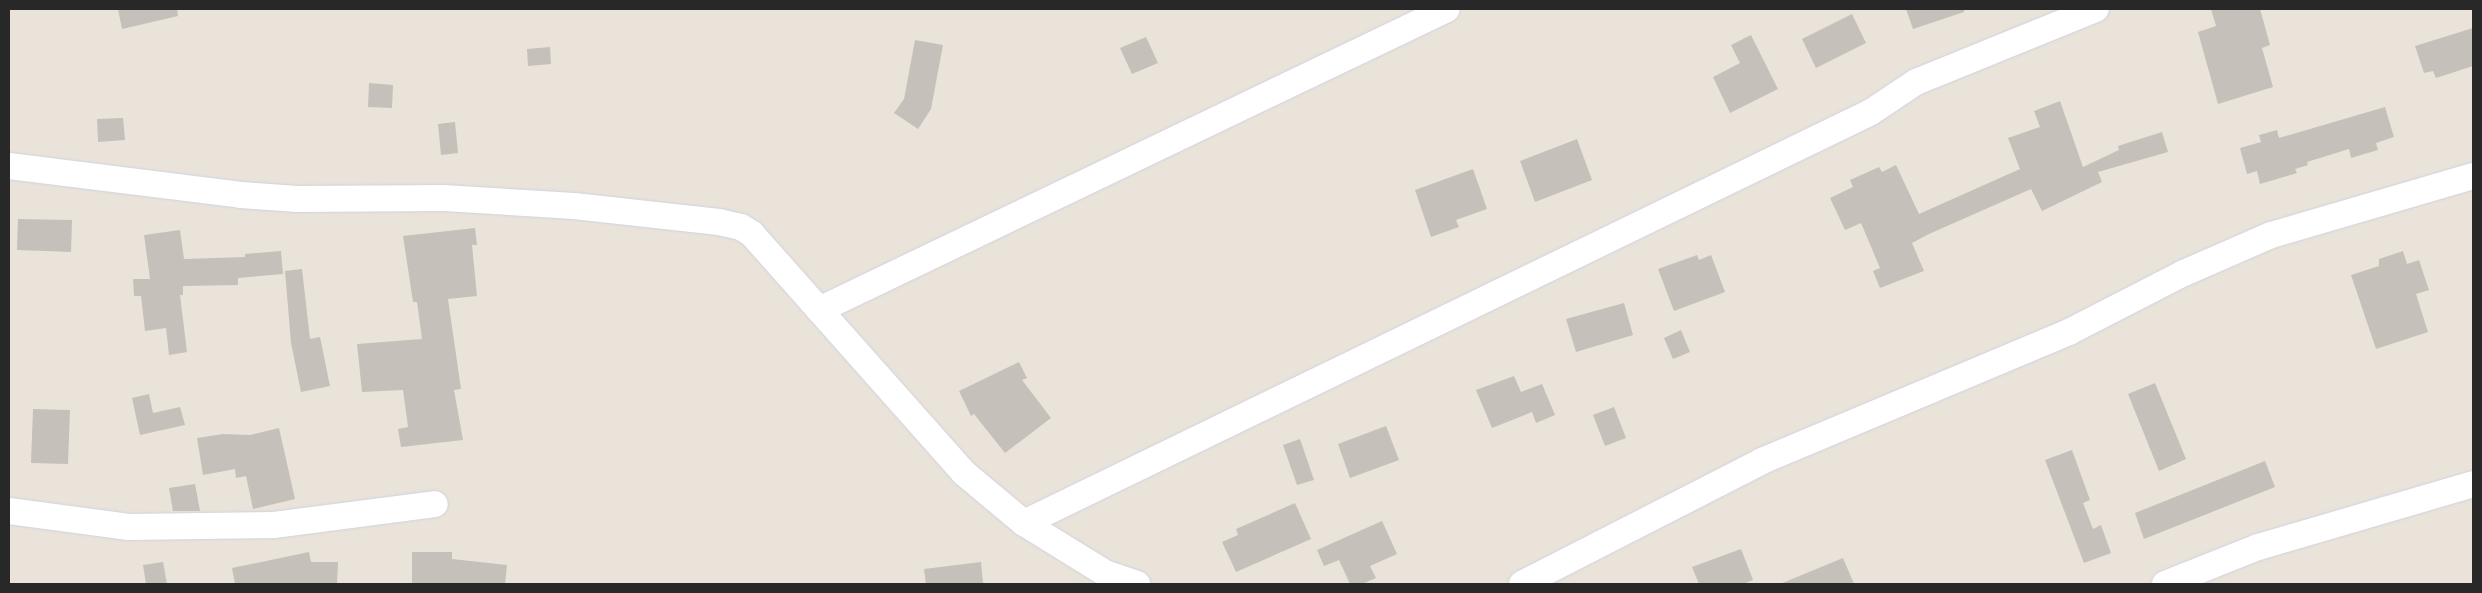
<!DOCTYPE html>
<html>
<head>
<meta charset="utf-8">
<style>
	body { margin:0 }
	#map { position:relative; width:2482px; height:593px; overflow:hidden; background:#eae3d9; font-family:"Noto Sans",sans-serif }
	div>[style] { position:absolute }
	.building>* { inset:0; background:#c5c0b9 }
	.roads { filter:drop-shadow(0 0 1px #cfd2e0) drop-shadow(0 0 1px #cfd2e0) }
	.minor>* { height:26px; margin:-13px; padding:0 13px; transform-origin:13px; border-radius:13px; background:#fff }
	span { translate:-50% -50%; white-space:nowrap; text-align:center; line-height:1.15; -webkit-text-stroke:4px #fff; paint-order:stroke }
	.frame { position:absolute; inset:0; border:10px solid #282828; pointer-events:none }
</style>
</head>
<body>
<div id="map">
	<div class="building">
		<i style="clip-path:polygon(118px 9px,177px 9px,178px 16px,122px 29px)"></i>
		<i style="clip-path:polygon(1906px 9px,1964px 9px,1964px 12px,1913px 29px)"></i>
		<i style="clip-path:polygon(2211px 9px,2260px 9px,2270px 45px,2262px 48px,2273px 87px,2218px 104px,2198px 32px,2216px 26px)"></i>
		<i style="clip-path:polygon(1852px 14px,1866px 43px,1816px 68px,1802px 39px)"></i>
		<i style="clip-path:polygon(2473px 28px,2473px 66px,2436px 78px,2433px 71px,2424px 73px,2415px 46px)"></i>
		<i style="clip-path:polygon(1751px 35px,1778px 89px,1730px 113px,1713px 77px,1740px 63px,1731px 45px)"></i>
		<i style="clip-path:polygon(1146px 37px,1158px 63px,1132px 74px,1120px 48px)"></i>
		<i style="clip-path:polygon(915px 40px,943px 45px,931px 109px,918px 129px,894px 113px,904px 99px)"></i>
		<i style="clip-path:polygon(550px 47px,551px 64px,528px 66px,527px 49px)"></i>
		<i style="clip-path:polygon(369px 83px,393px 85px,392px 108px,368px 107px)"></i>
		<i style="clip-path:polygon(2060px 101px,2083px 167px,2119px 150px,2118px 146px,2162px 132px,2168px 152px,2098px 172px,2102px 182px,2042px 211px,2031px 189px,1929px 234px,1912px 243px,1924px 271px,1880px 288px,1873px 271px,1880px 268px,1861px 223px,1845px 230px,1830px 198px,1853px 187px,1850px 180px,1879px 167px,1882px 172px,1896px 165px,1919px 214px,2020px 169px,2008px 138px,2040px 127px,2034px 111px)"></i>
		<i style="clip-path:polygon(2385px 107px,2394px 137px,2376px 143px,2378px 150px,2351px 158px,2349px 149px,2307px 162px,2308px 165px,2295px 169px,2297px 173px,2260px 184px,2257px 171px,2247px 174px,2240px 148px,2261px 142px,2259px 135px,2277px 130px,2279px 138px)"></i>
		<i style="clip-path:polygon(123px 118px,125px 140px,98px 142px,97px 119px)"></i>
		<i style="clip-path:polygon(455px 122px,458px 153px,441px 155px,438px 124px)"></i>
		<i style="clip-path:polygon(1577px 139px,1592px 180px,1535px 202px,1520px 161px)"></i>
		<i style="clip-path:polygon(1473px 169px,1487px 209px,1456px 220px,1459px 227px,1431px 237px,1415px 190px)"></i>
		<i style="clip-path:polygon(18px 219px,72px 220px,71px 252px,17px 250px)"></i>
		<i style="clip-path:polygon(475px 228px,477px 245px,472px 245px,477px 296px,448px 299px,461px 389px,454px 390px,463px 440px,401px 447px,398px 429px,408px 427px,403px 390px,362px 392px,357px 344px,422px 339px,417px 302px,413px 302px,403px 236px)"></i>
		<i style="clip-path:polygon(180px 230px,184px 259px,245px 257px,245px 254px,281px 251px,283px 274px,238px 278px,238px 285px,183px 286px,183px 295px,180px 295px,187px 352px,169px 355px,166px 328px,145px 331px,141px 296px,134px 296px,133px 279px,150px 279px,144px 235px)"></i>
		<i style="clip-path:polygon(2403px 251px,2407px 264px,2419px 260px,2429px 290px,2416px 294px,2428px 332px,2376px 349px,2351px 275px,2379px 266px,2379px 259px)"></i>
		<i style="clip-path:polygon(1697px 255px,1699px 260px,1711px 255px,1725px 292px,1674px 311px,1658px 269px)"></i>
		<i style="clip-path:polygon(302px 269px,310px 339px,320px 337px,330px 386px,301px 392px,291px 343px,285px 271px)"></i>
		<i style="clip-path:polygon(1624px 303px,1633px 335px,1576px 352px,1566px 319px)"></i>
		<i style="clip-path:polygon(1681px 330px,1690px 352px,1673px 359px,1664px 338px)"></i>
		<i style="clip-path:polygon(1019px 362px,1027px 378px,1022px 380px,1051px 418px,1005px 453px,974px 414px,971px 416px,959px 391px)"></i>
		<i style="clip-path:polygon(1514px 376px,1521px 392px,1542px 384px,1555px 415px,1536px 423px,1532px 412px,1492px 428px,1476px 390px)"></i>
		<i style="clip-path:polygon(2155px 383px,2186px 459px,2159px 471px,2128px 394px)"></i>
		<i style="clip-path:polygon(149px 394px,153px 413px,180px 407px,185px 425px,140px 435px,132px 398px)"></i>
		<i style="clip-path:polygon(1614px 407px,1626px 438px,1605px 446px,1593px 415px)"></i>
		<i style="clip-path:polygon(33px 409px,70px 410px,68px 464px,31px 463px)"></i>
		<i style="clip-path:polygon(1386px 426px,1399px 460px,1350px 478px,1338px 444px)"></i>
		<i style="clip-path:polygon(279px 428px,295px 499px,253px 509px,246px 476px,236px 478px,235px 469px,203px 475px,197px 438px,223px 434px,250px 435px)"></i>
		<i style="clip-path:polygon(1300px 439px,1314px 480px,1297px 485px,1283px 445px)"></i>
		<i style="clip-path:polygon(2072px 450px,2090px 500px,2083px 503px,2093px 529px,2101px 525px,2111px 553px,2084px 563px,2045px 460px)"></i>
		<i style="clip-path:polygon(2265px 461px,2275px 487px,2144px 539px,2135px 513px)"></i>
		<i style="clip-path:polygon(195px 484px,200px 511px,173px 511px,169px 488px)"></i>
		<i style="clip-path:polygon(1295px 503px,1311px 539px,1236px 572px,1222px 542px,1238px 535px,1236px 529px)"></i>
		<i style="clip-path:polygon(1382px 521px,1397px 554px,1370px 566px,1376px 578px,1362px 584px,1350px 584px,1339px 560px,1324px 566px,1317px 550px)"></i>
		<i style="clip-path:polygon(1741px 549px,1753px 580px,1743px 584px,1699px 584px,1692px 567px)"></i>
		<i style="clip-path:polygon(309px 552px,311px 562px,338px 562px,337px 584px,235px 584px,232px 568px)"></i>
		<i style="clip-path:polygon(412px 552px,452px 552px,452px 559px,507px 565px,505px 584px,412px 583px)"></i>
		<i style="clip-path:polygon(1843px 558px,1854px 584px,1780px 584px)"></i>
		<i style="clip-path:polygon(163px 562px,167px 584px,146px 584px,143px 565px)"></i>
		<i style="clip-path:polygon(981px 562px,983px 584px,926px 584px,924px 569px)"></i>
	</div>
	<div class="roads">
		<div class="minor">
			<i style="left:9px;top:166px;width:234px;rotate:7.1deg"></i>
			<i style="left:241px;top:195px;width:56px;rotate:4.1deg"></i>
			<i style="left:297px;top:199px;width:147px;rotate:-0.4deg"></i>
			<i style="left:444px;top:198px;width:130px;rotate:3.5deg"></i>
			<i style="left:574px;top:206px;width:146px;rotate:6.3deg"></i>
			<i style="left:719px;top:222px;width:23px;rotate:13deg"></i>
			<i style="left:741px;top:227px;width:13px;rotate:32deg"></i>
			<i style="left:752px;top:234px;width:319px;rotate:48.4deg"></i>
			<i style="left:964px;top:473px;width:78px;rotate:39.8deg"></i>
			<i style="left:1024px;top:523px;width:95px;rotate:31.7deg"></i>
			<i style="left:1105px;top:573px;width:34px;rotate:19deg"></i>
			<i style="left:819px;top:310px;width:696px;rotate:-25.61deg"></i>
			<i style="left:9px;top:511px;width:121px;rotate:7.6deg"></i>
			<i style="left:129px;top:527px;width:145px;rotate:-0.8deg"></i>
			<i style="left:274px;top:525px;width:162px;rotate:-7.4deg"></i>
			<i style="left:1024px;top:523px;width:941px;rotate:-25.88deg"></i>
			<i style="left:1871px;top:112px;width:54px;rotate:-33.7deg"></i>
			<i style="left:1916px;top:82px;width:194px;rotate:-22.1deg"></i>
			<i style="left:1522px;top:584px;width:270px;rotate:-27.1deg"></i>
			<i style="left:1762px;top:461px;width:333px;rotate:-22.8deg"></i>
			<i style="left:2069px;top:332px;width:129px;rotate:-27.2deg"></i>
			<i style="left:2184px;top:273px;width:95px;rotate:-23.6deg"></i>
			<i style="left:2271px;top:235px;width:210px;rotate:-16.3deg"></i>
			<i style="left:2165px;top:584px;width:100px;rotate:-21.7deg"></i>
			<i style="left:2258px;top:547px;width:224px;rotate:-16.3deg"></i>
		</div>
	</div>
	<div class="frame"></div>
</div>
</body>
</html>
